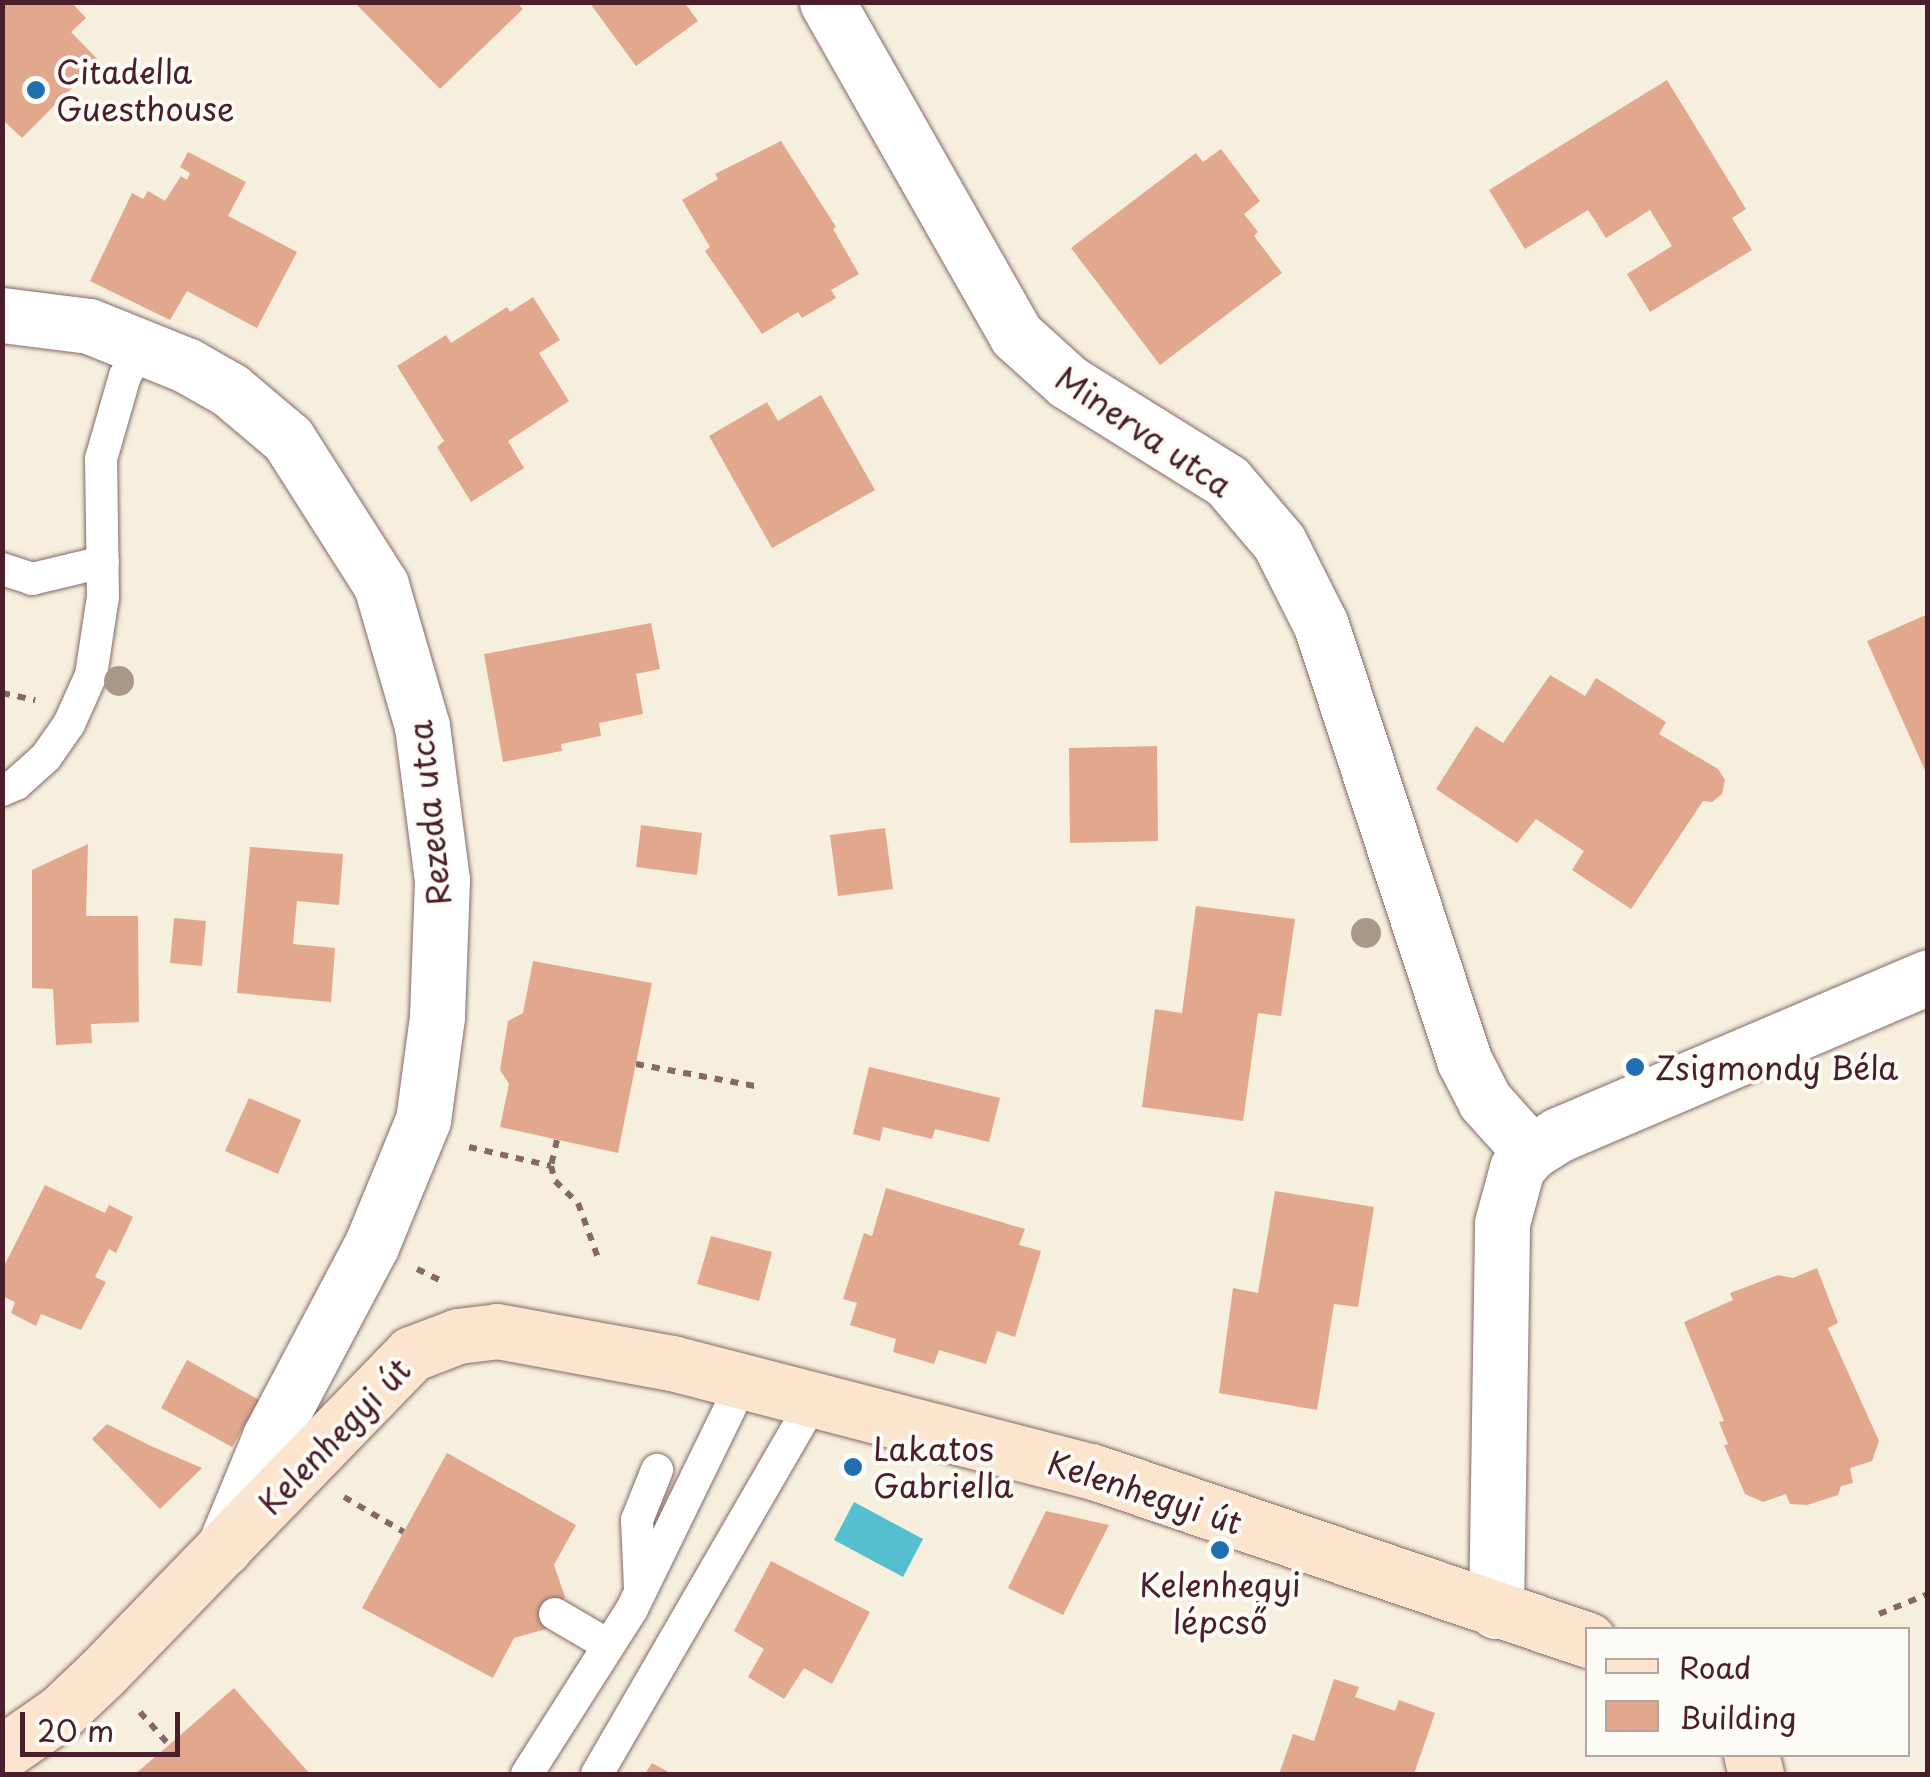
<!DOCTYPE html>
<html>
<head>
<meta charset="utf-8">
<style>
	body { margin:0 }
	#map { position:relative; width:1930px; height:1777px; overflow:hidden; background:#f6efdd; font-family:"Playpen Sans",sans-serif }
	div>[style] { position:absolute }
	.water>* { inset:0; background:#55bfd0 }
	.building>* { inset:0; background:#e1a88d }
	.path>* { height:6px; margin-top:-3px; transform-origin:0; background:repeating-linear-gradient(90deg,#866869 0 8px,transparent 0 16px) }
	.roads { filter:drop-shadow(0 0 2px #866869) drop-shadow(0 0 2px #866869) }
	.lane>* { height:32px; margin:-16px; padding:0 16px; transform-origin:16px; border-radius:16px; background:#fff }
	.street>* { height:55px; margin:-27.5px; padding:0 27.5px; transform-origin:27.5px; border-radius:27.5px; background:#fff }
	.secondary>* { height:55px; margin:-27.5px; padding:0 27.5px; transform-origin:27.5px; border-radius:27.5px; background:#fbe5cf }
	.trees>* { width:30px; height:30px; margin:-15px; border-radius:50%; background:#a79987 }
	.dots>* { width:28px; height:28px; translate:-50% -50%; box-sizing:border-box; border:5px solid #fdfcf7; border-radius:50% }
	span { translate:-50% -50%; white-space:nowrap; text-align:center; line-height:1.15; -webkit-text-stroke:8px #fdfcf7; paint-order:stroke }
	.poi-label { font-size:32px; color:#4a1f2b }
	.left { translate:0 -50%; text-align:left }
	.street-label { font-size:32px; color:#4a1f2b }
	.frame { position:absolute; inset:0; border:5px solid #4a1f2b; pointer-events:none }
	.legend { position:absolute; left:1585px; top:1627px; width:325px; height:130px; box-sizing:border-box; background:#fdfcf7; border:2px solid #b5a4a5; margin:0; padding:12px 18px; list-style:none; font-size:30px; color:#4a1f2b }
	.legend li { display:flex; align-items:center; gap:20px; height:50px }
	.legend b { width:50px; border:2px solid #b5a4a5 }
	.scale { position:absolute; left:20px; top:1712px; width:160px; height:45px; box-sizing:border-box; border:5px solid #4a1f2b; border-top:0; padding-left:12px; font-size:30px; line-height:35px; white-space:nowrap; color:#4a1f2b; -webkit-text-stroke:8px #fdfcf7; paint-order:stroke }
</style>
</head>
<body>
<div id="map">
	<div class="water">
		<i style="clip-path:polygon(854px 1502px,923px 1539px,903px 1577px,834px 1540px)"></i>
	</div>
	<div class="building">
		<i style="clip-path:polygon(8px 2px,71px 2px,86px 18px,71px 32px,99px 61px,22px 138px,2px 119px,2px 8px)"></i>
		<i style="clip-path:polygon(354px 2px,516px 2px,523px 9px,440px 89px)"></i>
		<i style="clip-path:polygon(589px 2px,684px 2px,698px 21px,636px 66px)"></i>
		<i style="clip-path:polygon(1667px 80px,1746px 209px,1732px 218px,1752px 250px,1650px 312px,1627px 274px,1672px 246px,1650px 210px,1606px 238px,1588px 210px,1525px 249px,1489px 190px)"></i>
		<i style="clip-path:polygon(781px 141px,836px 227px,833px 229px,859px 274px,831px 290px,836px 298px,802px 318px,798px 312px,762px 334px,705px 251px,710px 247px,682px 200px,718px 179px,715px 174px)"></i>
		<i style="clip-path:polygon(1221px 149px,1260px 201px,1244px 214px,1258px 232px,1254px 236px,1282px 273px,1160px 365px,1071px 248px,1196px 153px,1203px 162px)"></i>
		<i style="clip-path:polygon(188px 152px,246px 182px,228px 216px,297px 252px,257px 328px,187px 291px,170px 320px,90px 281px,132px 193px,143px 199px,148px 191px,165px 201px,181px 176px,187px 180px,190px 173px,180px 167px)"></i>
		<i style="clip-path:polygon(533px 297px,560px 340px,539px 353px,569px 401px,508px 441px,524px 468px,471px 502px,437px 447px,444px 441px,397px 366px,446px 335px,451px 343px,507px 307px,510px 312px)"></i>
		<i style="clip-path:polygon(821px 395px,875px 490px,772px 548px,709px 436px,767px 402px,778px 421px)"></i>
		<i style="clip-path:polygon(1928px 614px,1928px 777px,1867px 641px)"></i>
		<i style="clip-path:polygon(651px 623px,660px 669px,636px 674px,643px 714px,599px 723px,601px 736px,561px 744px,562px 751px,503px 762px,484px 654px)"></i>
		<i style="clip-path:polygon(1550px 675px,1585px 696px,1596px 678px,1666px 722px,1659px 734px,1718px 769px,1725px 780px,1722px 794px,1712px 802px,1703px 801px,1631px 909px,1572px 870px,1584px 851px,1536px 819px,1517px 843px,1436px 789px,1476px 726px,1503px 743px)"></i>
		<i style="clip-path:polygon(1157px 746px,1158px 841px,1070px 843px,1069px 748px)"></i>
		<i style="clip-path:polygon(641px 825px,702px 833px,697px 875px,636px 867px)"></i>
		<i style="clip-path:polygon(885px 828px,893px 889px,838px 896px,830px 835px)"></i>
		<i style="clip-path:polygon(88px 844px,86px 916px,138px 916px,139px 1022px,91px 1024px,92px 1043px,56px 1045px,53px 989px,32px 988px,32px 870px)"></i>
		<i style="clip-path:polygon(250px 847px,343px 854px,339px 905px,297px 901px,293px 944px,335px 948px,331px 1002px,237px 993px)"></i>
		<i style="clip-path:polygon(1196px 906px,1295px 919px,1281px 1016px,1258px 1013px,1243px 1121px,1142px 1107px,1155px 1009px,1182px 1013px)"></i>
		<i style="clip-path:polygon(174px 918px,206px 921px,202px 966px,170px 963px)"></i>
		<i style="clip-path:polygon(533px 961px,652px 983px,618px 1153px,500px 1127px,509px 1084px,500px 1070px,508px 1021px,523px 1013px)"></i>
		<i style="clip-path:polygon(869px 1067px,1000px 1098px,989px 1142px,935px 1129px,932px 1139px,883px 1127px,880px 1141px,853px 1134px)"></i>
		<i style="clip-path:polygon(249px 1098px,301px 1120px,278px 1174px,225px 1151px)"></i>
		<i style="clip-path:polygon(45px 1185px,105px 1213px,109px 1205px,133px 1217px,116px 1253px,109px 1249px,95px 1277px,106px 1282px,81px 1330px,41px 1314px,36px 1326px,11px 1313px,15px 1302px,2px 1296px,2px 1270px)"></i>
		<i style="clip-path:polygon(886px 1188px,1025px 1229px,1019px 1245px,1041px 1251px,1015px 1337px,997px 1331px,986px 1364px,939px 1350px,934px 1364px,893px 1352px,896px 1339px,850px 1325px,857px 1303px,843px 1299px,864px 1233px,872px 1236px)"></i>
		<i style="clip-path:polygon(1275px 1191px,1374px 1207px,1358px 1307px,1334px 1304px,1317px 1410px,1219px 1393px,1233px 1288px,1258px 1293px)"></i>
		<i style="clip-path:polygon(711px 1236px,772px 1252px,759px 1301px,697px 1284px)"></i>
		<i style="clip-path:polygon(1817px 1268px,1838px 1323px,1828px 1328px,1879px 1441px,1872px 1461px,1850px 1468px,1853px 1483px,1841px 1486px,1838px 1495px,1807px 1505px,1790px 1504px,1786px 1494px,1763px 1502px,1745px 1494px,1724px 1445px,1728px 1444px,1719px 1422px,1724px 1421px,1684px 1322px,1733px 1300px,1730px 1293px,1778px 1275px,1793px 1278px)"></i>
		<i style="clip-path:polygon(187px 1360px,259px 1400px,232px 1447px,161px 1408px)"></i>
		<i style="clip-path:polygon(107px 1424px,151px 1446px,202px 1468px,160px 1509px,92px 1439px)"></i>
		<i style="clip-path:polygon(447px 1453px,576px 1525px,554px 1565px,565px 1597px,546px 1629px,514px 1638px,493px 1678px,362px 1608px)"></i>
		<i style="clip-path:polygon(1046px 1511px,1109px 1525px,1063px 1615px,1008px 1588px)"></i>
		<i style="clip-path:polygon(771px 1561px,870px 1612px,832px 1684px,804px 1668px,784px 1699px,748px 1677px,764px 1649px,734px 1631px)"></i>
		<i style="clip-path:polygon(1334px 1679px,1359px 1687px,1355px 1697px,1395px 1711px,1399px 1700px,1435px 1713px,1414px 1774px,1279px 1774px,1293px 1734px,1314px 1741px)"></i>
		<i style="clip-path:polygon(234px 1688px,310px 1774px,135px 1774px,169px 1745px)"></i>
		<i style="clip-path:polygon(652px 1763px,672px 1774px,645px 1774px)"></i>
	</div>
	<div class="path">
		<i style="left:2px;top:693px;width:34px;rotate:12deg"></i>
		<i style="left:636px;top:1064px;width:121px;rotate:10.5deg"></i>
		<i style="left:557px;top:1140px;width:27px;rotate:103deg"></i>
		<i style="left:551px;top:1166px;width:16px;rotate:75deg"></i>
		<i style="left:555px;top:1181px;width:32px;rotate:44deg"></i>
		<i style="left:578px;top:1203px;width:59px;rotate:70deg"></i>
		<i style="left:469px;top:1147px;width:84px;rotate:13deg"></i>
		<i style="left:417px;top:1269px;width:32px;rotate:26deg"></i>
		<i style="left:344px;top:1497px;width:69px;rotate:30.3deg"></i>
		<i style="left:1879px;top:1614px;width:53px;rotate:-22.2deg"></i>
		<i style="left:140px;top:1712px;width:44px;rotate:48.7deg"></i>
	</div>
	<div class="roads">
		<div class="lane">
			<i style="left:2px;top:569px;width:32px;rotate:18deg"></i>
			<i style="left:32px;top:579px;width:73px;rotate:-13.5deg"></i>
			<i style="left:2px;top:790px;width:15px;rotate:-23deg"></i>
			<i style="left:16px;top:784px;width:40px;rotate:-42deg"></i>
			<i style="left:46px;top:757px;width:40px;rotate:-55.1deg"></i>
			<i style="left:69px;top:724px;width:54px;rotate:-65.8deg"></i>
			<i style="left:91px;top:675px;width:79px;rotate:-81.3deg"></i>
			<i style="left:103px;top:597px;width:138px;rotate:-90.8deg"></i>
			<i style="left:101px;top:459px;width:86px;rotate:-73.9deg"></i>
			<i style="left:125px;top:376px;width:34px;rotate:-60deg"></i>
			<i style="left:640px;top:1588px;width:68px;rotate:-92.5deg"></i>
			<i style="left:637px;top:1520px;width:54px;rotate:-68.2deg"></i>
			<i style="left:555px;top:1614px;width:61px;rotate:30.3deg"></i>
			<i style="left:527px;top:1774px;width:196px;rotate:-57.5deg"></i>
			<i style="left:632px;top:1609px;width:254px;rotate:-64deg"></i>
			<i style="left:597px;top:1774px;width:433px;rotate:-59.9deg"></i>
		</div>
		<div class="street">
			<i style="left:827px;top:2px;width:383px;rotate:60.4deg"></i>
			<i style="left:1016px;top:335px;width:70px;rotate:42.1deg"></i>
			<i style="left:1068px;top:382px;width:187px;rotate:31.9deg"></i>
			<i style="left:1227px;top:481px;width:80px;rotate:49.6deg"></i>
			<i style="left:1279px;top:542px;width:93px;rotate:63.2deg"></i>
			<i style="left:1321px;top:625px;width:458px;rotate:71.8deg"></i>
			<i style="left:1464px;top:1060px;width:46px;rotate:62.9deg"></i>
			<i style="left:1485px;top:1101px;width:69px;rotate:48deg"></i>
			<i style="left:2px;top:315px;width:88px;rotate:7.2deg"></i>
			<i style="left:89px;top:326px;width:105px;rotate:21.9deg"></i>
			<i style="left:186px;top:365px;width:51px;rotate:29.6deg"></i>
			<i style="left:230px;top:390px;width:76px;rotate:40.2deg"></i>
			<i style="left:288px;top:439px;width:173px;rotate:57.5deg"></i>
			<i style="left:381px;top:585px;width:147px;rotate:73.8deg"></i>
			<i style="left:422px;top:726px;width:155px;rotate:82.6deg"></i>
			<i style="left:442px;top:880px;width:137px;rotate:92.1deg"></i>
			<i style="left:437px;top:1017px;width:104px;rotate:97.7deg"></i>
			<i style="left:423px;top:1120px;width:136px;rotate:112.4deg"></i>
			<i style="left:371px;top:1246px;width:216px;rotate:117.9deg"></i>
			<i style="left:270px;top:1437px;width:120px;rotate:112.5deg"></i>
			<i style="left:1496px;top:1611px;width:388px;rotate:-89.1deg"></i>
			<i style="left:1502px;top:1223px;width:57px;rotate:-74.7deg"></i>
			<i style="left:1517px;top:1168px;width:21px;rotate:-49deg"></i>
			<i style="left:1531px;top:1152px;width:32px;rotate:-32deg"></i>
			<i style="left:1558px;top:1135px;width:402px;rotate:-23.1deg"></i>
		</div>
		<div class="secondary">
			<i style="left:2px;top:1753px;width:72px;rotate:-34.8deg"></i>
			<i style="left:61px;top:1712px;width:58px;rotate:-43.6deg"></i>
			<i style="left:103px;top:1672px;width:443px;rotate:-45.9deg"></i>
			<i style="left:411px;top:1354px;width:50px;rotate:-21deg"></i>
			<i style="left:458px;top:1336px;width:39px;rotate:-7deg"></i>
			<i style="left:497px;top:1331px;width:178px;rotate:10.4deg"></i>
			<i style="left:672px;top:1363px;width:433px;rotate:14.5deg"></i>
			<i style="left:1091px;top:1471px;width:525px;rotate:18.78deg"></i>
			<i style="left:1751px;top:1754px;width:21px;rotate:76deg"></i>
		</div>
	</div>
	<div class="trees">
		<i style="left:119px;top:681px"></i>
		<i style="left:1366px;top:933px"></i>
	</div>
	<div class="dots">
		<i style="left:36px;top:90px;background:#1f6fb2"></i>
		<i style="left:1635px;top:1067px;background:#1f6fb2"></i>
		<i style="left:853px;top:1467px;background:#1f6fb2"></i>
		<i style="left:1220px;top:1550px;background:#1f6fb2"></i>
	</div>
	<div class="poi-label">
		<span class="left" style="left:56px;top:90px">Citadella<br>Guesthouse</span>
		<span class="left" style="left:1655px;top:1067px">Zsigmondy Béla</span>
		<span class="left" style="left:873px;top:1467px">Lakatos<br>Gabriella</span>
		<span style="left:1220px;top:1603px">Kelenhegyi<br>lépcső</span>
	</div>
	<div class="street-label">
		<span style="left:1144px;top:431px;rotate:34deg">Minerva utca</span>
		<span style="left:429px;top:813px;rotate:-96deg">Rezeda utca</span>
		<span style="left:334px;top:1436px;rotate:-46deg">Kelenhegyi út</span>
		<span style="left:1145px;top:1492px;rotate:18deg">Kelenhegyi út</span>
	</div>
	<div class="frame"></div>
	<ul class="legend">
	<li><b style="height:12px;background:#fbe5cf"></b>Road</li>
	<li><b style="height:28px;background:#e1a88d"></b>Building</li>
	</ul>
	<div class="scale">20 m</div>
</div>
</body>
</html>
